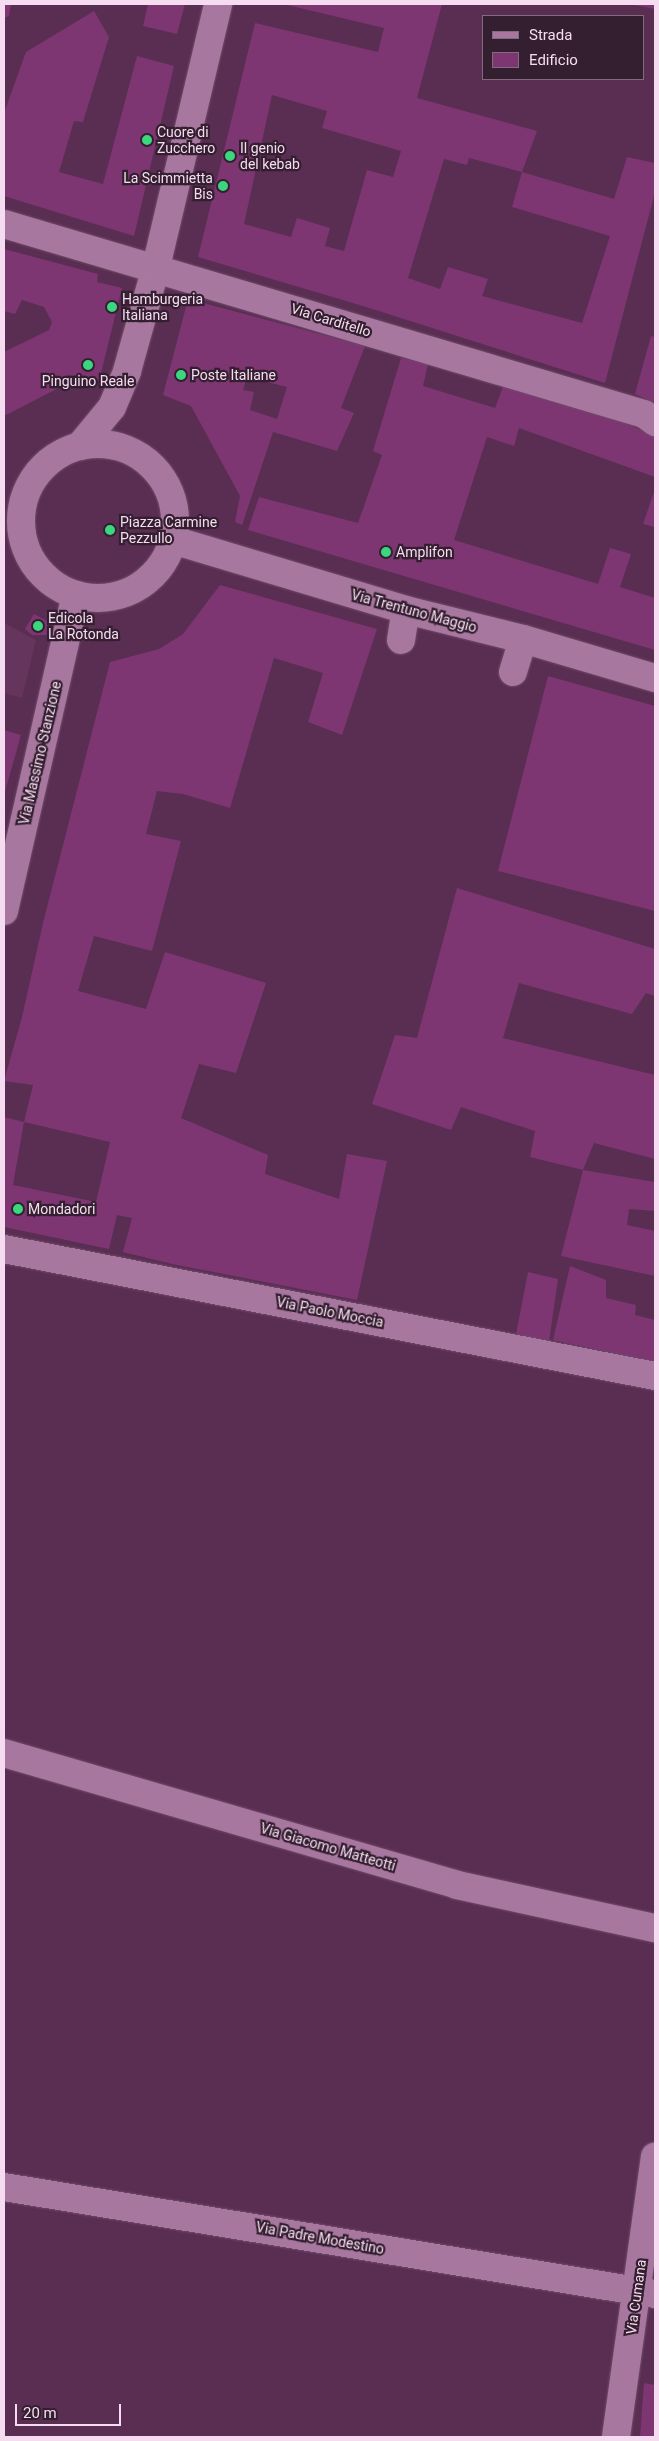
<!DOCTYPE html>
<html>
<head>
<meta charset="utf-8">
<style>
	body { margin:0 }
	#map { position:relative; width:659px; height:2441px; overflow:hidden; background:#592e52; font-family:Roboto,sans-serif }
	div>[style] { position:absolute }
	.built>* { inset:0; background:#66355e }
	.building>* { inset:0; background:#7d3672 }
	.roads { filter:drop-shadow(0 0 1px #714c6b) drop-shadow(0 0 1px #714c6b) }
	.minor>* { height:28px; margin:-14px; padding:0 14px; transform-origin:14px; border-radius:14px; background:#a8779f }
	.minor>.ring { margin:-14px; padding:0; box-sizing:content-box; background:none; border:28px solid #a8779f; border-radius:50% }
	.dots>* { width:14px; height:14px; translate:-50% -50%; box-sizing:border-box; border:2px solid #331f2f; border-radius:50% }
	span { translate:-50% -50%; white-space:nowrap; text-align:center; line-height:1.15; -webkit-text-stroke:4.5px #331f2f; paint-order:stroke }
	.poi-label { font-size:14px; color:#f6dcf1 }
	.left { translate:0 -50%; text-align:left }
	.right { translate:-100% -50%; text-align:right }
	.street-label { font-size:14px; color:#f6dcf1 }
	.frame { position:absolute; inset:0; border:5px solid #f6dcf1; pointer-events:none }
	.legend { position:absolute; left:482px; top:15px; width:162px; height:65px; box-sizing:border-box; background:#331f2f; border:1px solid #816b7d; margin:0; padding:6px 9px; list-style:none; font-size:15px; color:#f6dcf1 }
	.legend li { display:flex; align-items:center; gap:10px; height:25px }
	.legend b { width:25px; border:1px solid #816b7d }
	.scale { position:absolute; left:15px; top:2404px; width:106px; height:22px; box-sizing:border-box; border:2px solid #f6dcf1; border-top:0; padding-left:6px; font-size:15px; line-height:18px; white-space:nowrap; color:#f6dcf1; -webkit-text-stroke:4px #331f2f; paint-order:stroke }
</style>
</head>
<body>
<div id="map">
	<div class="built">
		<i style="clip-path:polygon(4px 623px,36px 640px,22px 698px,4px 693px)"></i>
	</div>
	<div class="building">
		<i style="clip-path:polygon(4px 4px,11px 4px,9px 16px,4px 18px)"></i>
		<i style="clip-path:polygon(148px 4px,185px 4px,177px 34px,143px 26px)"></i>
		<i style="clip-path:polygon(evenodd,283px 4px,442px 4px,417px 98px,537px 131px,522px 172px,469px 158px,467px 165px,444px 159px,408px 278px,440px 289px,448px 267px,488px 279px,482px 296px,582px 323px,610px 236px,512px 207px,522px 172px,614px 199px,627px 157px,655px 163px,655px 192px,605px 383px,363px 306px,198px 257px,255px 23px,378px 52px,384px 28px,283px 4px,272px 95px,327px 111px,322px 128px,401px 151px,393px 177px,367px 170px,344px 251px,325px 246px,330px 228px,297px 218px,291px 237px,244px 224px,272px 95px)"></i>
		<i style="clip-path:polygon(655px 4px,655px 9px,635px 5px,636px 4px)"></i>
		<i style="clip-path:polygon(94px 11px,109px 37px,83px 122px,74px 121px,59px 172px,103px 184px,137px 56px,174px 66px,134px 236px,4px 196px,4px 113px,26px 52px)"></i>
		<i style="clip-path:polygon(4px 249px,98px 274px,97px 282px,122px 288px,99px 381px,74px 375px,72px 381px,6px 415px,4px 414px,4px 352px,49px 330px,52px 322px,44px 307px,22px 300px,15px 314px,4px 311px)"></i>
		<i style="clip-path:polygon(evenodd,188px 299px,365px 346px,341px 408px,354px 413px,337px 451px,273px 432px,242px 525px,235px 522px,240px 496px,191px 406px,163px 395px,188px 299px,247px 377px,287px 387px,277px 419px,250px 410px,254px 392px,243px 390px,247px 377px)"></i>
		<i style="clip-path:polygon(651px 336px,655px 337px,655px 403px,635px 394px)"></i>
		<i style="clip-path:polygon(401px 358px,428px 364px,423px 386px,495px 408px,504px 384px,615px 419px,655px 436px,655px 477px,519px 428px,514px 446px,487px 437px,454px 540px,598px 584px,610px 548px,631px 554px,620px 587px,655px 598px,655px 650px,248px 530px,259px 497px,358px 523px,382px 455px,373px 451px)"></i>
		<i style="clip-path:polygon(655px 489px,655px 527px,643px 524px)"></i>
		<i style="clip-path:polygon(220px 585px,377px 629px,342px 735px,308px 722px,323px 673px,274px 658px,230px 808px,183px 794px,157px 791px,146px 834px,181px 841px,152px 951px,94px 936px,78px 991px,146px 1009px,165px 952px,266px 983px,236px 1073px,199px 1064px,181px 1118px,268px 1155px,265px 1174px,339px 1199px,347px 1154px,387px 1161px,357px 1300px,172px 1264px,123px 1252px,132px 1218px,117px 1215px,109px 1249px,4px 1227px,4px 1117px,24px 1122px,13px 1185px,96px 1202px,110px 1142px,24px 1122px,33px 1085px,4px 1081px,22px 1017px,43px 923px,110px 662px,159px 649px,183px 634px)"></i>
		<i style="clip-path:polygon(34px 614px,49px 622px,47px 635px,32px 635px,25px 629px)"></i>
		<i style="clip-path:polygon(548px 676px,655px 706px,655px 911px,498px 871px)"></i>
		<i style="clip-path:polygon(4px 730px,21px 735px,4px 795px)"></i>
		<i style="clip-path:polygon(457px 888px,655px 949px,655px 996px,646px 993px,632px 1014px,519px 983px,503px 1038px,655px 1075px,655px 1159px,594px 1143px,583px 1170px,530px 1157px,535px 1131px,461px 1107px,451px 1130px,372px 1104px,395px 1035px,417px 1038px)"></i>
		<i style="clip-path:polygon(583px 1170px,655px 1182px,655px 1211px,629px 1209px,627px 1225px,655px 1231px,655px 1276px,561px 1256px)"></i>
		<i style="clip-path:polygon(570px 1266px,606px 1280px,606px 1298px,636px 1305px,635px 1315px,655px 1320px,655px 1362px,553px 1340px)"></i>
		<i style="clip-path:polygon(528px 1272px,558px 1279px,549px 1342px,516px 1334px)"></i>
		<i style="clip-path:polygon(644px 2383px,655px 2385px,655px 2437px,640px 2437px)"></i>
	</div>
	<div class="roads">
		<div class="minor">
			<i style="left:4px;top:224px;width:668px;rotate:16.53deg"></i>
			<i style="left:644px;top:414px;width:14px;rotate:36deg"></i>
			<i class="ring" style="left:21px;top:444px;width:126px;height:126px"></i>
			<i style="left:80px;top:446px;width:50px;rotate:-50.6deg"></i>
			<i style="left:112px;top:407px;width:39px;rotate:-67deg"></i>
			<i style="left:127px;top:371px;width:108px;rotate:-74.4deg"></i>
			<i style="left:156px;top:267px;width:270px;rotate:-76.7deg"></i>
			<i style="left:173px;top:540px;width:243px;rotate:16.7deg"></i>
			<i style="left:406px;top:610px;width:121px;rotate:13.9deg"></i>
			<i style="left:523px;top:639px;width:138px;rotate:16.5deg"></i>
			<i style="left:401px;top:640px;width:30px;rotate:-81deg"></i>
			<i style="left:513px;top:672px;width:34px;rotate:-73deg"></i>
			<i style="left:4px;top:911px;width:324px;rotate:-77.2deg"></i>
			<i style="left:4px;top:1249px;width:663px;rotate:11.04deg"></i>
			<i style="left:4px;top:1753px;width:472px;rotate:16.2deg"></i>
			<i style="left:457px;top:1885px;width:203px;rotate:12.3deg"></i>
			<i style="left:4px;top:2187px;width:660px;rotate:9.33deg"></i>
			<i style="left:616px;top:2437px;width:283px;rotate:-82.1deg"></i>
		</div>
	</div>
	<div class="dots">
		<i style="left:147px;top:140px;background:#3bd77f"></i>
		<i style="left:230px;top:156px;background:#3bd77f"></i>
		<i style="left:223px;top:186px;background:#3bd77f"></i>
		<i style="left:112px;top:307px;background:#3bd77f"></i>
		<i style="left:88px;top:365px;background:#3bd77f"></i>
		<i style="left:181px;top:375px;background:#3bd77f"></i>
		<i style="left:110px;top:530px;background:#3bd77f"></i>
		<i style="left:386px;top:552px;background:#3bd77f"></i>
		<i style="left:38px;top:626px;background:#3bd77f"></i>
		<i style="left:18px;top:1209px;background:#3bd77f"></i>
	</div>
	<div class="poi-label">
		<span class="left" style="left:157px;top:140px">Cuore di<br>Zucchero</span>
		<span class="left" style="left:240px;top:156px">Il genio<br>del kebab</span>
		<span class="right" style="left:213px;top:186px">La Scimmietta<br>Bis</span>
		<span class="left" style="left:122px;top:307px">Hamburgeria<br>Italiana</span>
		<span class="left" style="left:191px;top:375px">Poste Italiane</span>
		<span style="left:88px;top:381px">Pinguino Reale</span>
		<span class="left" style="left:120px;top:530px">Piazza Carmine<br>Pezzullo</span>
		<span class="left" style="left:396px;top:552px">Amplifon</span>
		<span class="left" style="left:48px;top:626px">Edicola<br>La Rotonda</span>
		<span class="left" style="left:28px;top:1209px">Mondadori</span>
	</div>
	<div class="street-label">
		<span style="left:331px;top:320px;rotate:17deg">Via Carditello</span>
		<span style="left:414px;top:611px;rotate:15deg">Via Trentuno Maggio</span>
		<span style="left:40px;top:753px;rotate:-77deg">Via Massimo Stanzione</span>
		<span style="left:330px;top:1312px;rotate:11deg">Via Paolo Moccia</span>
		<span style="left:328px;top:1847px;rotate:16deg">Via Giacomo Matteotti</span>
		<span style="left:320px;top:2238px;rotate:10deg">Via Padre Modestino</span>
		<span style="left:636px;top:2297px;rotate:-82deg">Via Cumana</span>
	</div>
	<div class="frame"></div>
	<ul class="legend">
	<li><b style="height:6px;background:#a8779f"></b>Strada</li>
	<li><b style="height:14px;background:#7d3672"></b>Edificio</li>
	</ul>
	<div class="scale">20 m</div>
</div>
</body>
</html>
